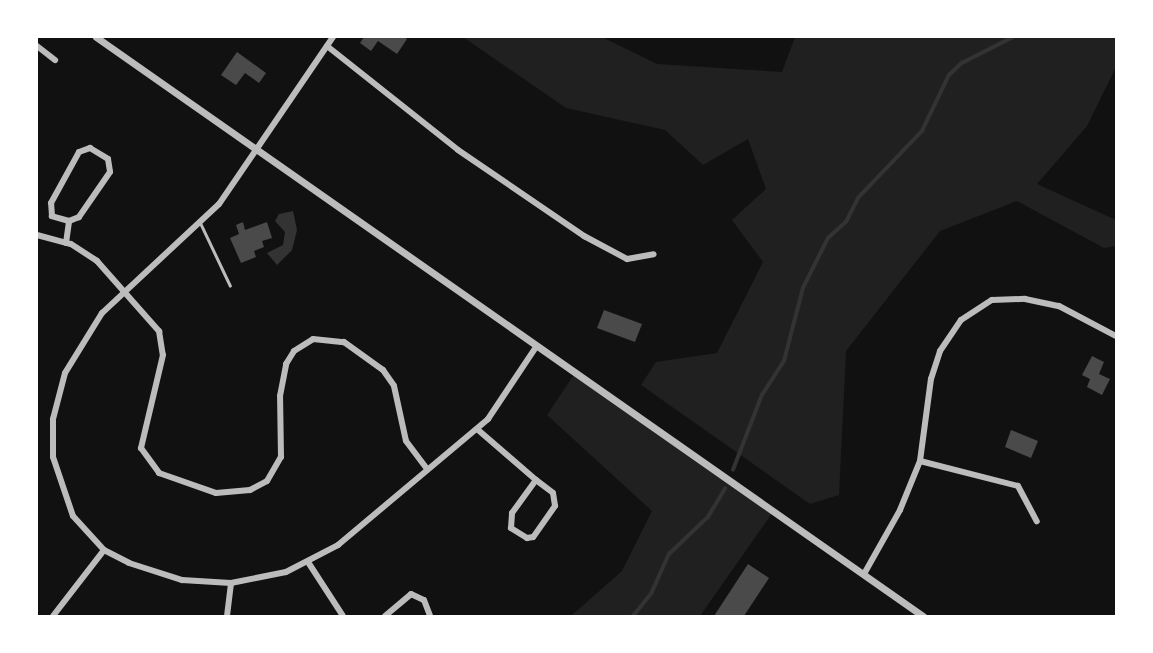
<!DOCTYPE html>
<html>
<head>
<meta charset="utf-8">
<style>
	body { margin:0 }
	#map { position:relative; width:1153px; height:653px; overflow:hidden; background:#111; font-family:Literata,serif }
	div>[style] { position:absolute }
	.green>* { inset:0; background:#202020 }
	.water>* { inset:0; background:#333 }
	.stream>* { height:3.5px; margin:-1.75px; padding:0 1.75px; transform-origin:1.75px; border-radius:1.75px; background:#333 }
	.building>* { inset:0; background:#4a4a4a }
	.service>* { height:2.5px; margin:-1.25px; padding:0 1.25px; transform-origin:1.25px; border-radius:1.25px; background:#bcbcbc }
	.minor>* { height:6px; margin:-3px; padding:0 3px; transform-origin:3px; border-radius:3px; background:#bcbcbc }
	.tertiary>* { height:7px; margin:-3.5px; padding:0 3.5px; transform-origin:3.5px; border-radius:3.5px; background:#bcbcbc }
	span { translate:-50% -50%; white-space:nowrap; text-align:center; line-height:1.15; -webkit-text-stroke:6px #fff; paint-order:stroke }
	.frame { position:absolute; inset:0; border:38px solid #fff; pointer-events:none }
</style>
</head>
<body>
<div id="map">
	<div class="green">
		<i style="clip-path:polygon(463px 37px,602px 37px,657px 64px,782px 72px,795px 37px,1116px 37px,1116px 67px,1087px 126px,1037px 184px,1116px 220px,1116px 246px,1104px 248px,1017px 201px,940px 231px,846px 351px,839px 495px,810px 504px,641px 385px,656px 362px,717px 353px,763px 262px,732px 220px,766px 189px,748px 139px,703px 165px,665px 130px,566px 108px)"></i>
		<i style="clip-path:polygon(575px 373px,775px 509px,700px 616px,571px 616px,622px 571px,652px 511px,547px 415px)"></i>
	</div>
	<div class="water">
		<i style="clip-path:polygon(293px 211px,297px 230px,292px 250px,277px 265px,267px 253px,283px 245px,285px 232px,275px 221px,279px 214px)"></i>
	</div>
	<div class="stream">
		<i style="left:733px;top:470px;width:80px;rotate:-68.9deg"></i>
		<i style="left:762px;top:395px;width:40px;rotate:-57.1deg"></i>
		<i style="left:784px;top:361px;width:75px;rotate:-75.4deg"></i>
		<i style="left:803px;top:288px;width:56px;rotate:-63.4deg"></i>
		<i style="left:828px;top:238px;width:24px;rotate:-42deg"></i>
		<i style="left:846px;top:222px;width:27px;rotate:-63deg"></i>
		<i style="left:858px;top:198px;width:93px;rotate:-46.3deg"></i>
		<i style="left:922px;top:131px;width:62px;rotate:-64.3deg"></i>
		<i style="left:949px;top:75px;width:18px;rotate:-43deg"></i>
		<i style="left:962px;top:63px;width:57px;rotate:-27deg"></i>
		<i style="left:633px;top:616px;width:28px;rotate:-51deg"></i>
		<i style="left:651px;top:594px;width:44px;rotate:-65.8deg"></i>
		<i style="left:669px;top:554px;width:54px;rotate:-43.5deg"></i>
		<i style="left:708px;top:517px;width:33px;rotate:-59deg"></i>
	</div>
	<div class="building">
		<i style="clip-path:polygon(364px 37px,404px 37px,407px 39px,397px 54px,378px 41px,371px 51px,360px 43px)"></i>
		<i style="clip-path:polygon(237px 52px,266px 73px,259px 83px,245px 73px,236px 85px,221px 75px)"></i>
		<i style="clip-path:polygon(243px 222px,245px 230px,267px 222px,272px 238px,262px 241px,264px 247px,254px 251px,256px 257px,241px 263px,230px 238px,239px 234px,236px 225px)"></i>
		<i style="clip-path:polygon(604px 310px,642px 324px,635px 342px,597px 328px)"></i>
		<i style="clip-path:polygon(1092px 356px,1104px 362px,1099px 374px,1110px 379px,1102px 395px,1087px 387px,1090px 379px,1082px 375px)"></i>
		<i style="clip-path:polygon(1011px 430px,1038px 441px,1031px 458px,1005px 447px)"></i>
		<i style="clip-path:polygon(748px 564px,769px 578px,744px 616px,714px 616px)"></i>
	</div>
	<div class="service">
		<i style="left:201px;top:224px;width:68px;rotate:64.6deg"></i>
	</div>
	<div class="minor">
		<i style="left:333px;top:37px;width:202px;rotate:124.3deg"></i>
		<i style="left:219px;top:204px;width:160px;rotate:137deg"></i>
		<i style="left:102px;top:313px;width:70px;rotate:121.7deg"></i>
		<i style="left:65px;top:373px;width:48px;rotate:104.6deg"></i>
		<i style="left:53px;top:419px;width:38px;rotate:90deg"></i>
		<i style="left:53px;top:457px;width:62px;rotate:71.3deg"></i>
		<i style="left:73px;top:516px;width:46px;rotate:47.6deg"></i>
		<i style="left:104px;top:550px;width:28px;rotate:27deg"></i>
		<i style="left:129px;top:563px;width:56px;rotate:17.8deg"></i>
		<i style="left:182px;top:580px;width:49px;rotate:3.5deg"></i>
		<i style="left:231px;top:583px;width:56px;rotate:-11.3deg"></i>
		<i style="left:286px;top:572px;width:59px;rotate:-27.4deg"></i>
		<i style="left:338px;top:545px;width:196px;rotate:-40deg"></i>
		<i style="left:488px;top:419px;width:87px;rotate:-56.3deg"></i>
		<i style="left:37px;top:46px;width:23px;rotate:38deg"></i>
		<i style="left:327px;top:46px;width:167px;rotate:38.4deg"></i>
		<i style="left:458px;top:150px;width:153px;rotate:34.3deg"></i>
		<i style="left:584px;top:236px;width:49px;rotate:28.1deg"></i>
		<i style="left:627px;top:259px;width:27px;rotate:-10deg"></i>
		<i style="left:90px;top:148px;width:21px;rotate:31deg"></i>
		<i style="left:108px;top:159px;width:13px;rotate:81deg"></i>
		<i style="left:110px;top:172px;width:55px;rotate:124.6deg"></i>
		<i style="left:79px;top:217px;width:11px;rotate:158deg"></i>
		<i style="left:69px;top:221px;width:18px;rotate:-164deg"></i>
		<i style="left:52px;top:216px;width:13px;rotate:-94deg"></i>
		<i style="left:51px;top:203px;width:58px;rotate:-61.2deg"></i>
		<i style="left:79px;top:152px;width:12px;rotate:-20deg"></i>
		<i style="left:37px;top:235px;width:35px;rotate:15deg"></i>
		<i style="left:71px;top:244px;width:31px;rotate:33deg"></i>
		<i style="left:97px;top:261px;width:94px;rotate:48.5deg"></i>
		<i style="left:159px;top:331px;width:24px;rotate:81deg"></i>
		<i style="left:163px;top:355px;width:96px;rotate:103.3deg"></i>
		<i style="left:141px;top:448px;width:31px;rotate:54deg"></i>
		<i style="left:159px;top:473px;width:60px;rotate:19.3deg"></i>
		<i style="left:216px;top:493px;width:34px;rotate:-5deg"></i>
		<i style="left:250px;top:490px;width:19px;rotate:-28deg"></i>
		<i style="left:267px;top:481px;width:28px;rotate:-60deg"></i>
		<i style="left:281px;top:457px;width:61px;rotate:-90.9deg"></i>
		<i style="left:280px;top:396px;width:33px;rotate:-79deg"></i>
		<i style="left:286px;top:364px;width:15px;rotate:-58deg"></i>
		<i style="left:294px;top:351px;width:22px;rotate:-32deg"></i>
		<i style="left:313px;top:339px;width:31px;rotate:6deg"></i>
		<i style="left:344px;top:342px;width:48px;rotate:35.7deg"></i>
		<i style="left:383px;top:370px;width:19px;rotate:55deg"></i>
		<i style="left:394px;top:386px;width:56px;rotate:77.7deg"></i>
		<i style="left:406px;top:441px;width:35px;rotate:53deg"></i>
		<i style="left:66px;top:243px;width:22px;rotate:-82deg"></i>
		<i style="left:477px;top:429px;width:78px;rotate:40.8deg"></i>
		<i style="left:920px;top:461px;width:101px;rotate:14.3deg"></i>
		<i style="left:1018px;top:486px;width:40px;rotate:62deg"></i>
		<i style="left:536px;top:480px;width:21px;rotate:37deg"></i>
		<i style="left:553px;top:493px;width:13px;rotate:81deg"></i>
		<i style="left:555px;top:506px;width:38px;rotate:125deg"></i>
		<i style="left:533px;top:537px;width:6px;rotate:171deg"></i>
		<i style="left:527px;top:538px;width:19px;rotate:-148deg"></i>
		<i style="left:511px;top:528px;width:15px;rotate:-86deg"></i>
		<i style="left:512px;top:513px;width:41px;rotate:-54deg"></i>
		<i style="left:308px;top:562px;width:64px;rotate:57.1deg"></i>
		<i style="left:864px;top:574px;width:73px;rotate:-60.6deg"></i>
		<i style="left:900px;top:510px;width:53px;rotate:-67.8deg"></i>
		<i style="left:920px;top:461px;width:83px;rotate:-82.4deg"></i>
		<i style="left:931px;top:379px;width:29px;rotate:-72deg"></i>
		<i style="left:940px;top:351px;width:37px;rotate:-56deg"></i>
		<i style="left:961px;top:320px;width:37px;rotate:-33deg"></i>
		<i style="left:992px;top:300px;width:33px;rotate:-2deg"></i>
		<i style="left:1025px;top:299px;width:35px;rotate:12deg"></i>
		<i style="left:1059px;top:306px;width:64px;rotate:27.8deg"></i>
		<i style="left:53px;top:616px;width:83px;rotate:-52.3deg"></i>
		<i style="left:227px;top:616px;width:33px;rotate:-83deg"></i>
		<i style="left:385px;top:616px;width:34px;rotate:-40deg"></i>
		<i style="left:411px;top:594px;width:14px;rotate:25deg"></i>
		<i style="left:424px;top:600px;width:17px;rotate:69deg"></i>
	</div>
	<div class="tertiary">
		<i style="left:96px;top:37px;width:1010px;rotate:35deg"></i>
	</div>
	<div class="frame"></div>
</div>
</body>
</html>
